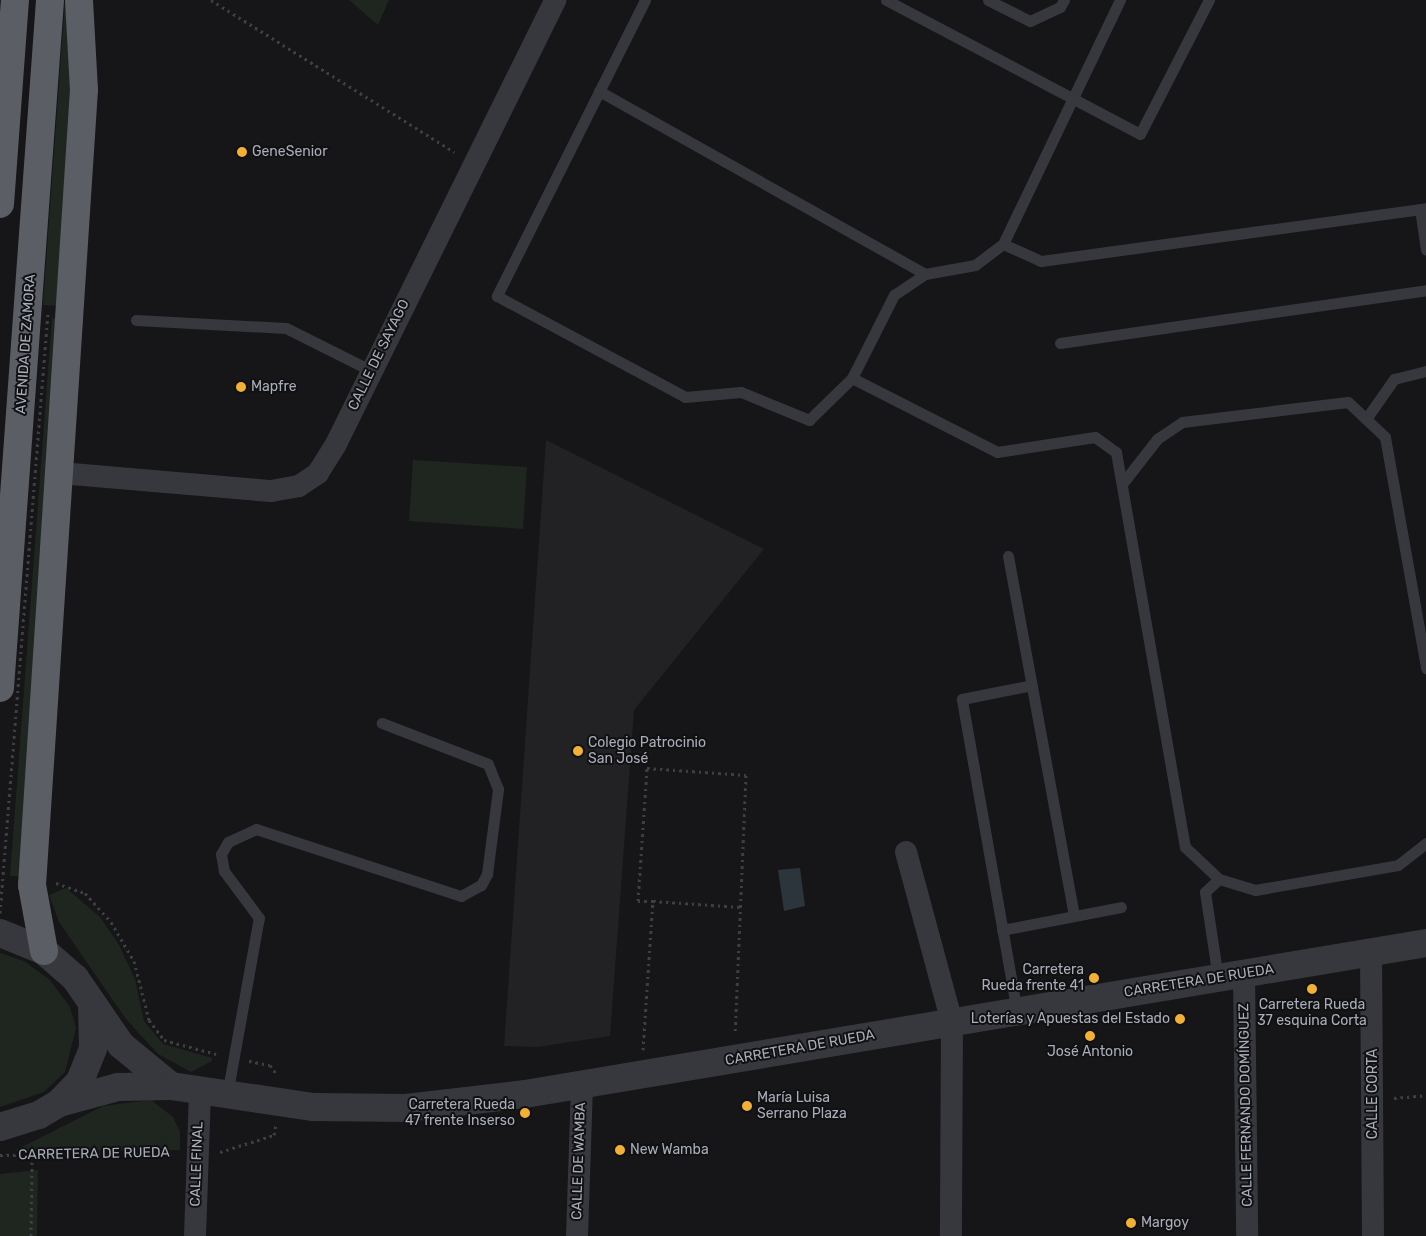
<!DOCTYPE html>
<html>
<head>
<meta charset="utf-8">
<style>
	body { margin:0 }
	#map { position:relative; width:1426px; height:1236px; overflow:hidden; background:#161618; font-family:Rubik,sans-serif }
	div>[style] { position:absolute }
	.built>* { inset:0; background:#222225 }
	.green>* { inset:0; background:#1e261f }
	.water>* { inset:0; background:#2c353c }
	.path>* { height:3px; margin-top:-1.5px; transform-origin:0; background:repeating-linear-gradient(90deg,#3d3f44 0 2.5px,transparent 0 6.5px) }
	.service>* { height:11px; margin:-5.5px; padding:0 5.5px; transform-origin:5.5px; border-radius:5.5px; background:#37383d }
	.minor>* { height:22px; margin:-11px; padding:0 11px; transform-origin:11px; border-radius:11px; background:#37383d }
	.tertiary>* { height:28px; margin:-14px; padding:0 14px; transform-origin:14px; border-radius:14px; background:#37383d }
	.trunk>* { height:28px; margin:-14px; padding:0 14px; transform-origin:14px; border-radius:14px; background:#5b5e65 }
	.path-bridge>* { height:3px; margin-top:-1.5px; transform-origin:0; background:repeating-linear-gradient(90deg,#3d3f44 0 2.5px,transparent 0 6.5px) }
	.dots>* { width:14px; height:14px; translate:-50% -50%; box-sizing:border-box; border:2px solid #111113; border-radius:50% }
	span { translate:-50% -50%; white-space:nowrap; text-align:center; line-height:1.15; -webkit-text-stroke:4px #111113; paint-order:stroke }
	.poi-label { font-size:14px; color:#a8adb8 }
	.left { translate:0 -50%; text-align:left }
	.right { translate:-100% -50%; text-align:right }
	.street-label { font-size:14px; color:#a8adb8 }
</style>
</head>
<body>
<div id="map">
	<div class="built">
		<i style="clip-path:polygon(546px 440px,764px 549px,634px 710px,610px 1036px,537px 1047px,504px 1046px)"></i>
	</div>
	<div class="green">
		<i style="clip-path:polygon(65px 0,71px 0,75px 103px,62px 306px,43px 305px)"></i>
		<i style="clip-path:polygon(349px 0,389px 0,378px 25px)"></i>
		<i style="clip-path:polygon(52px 318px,62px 319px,24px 876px,10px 876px)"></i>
		<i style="clip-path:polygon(413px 460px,527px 467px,523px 529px,409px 521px)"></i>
		<i style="clip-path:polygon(66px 888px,100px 917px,118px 943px,135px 979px,144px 1021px,163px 1044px,212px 1058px,212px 1061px,191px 1072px,158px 1054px,126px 1019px,59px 922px,49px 895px)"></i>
		<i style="clip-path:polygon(0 953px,24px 961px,50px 980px,70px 1007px,76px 1028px,65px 1072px,44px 1092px,0 1107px)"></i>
		<i style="clip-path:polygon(151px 1100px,173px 1117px,180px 1132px,180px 1150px,14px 1151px,103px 1106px)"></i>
		<i style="clip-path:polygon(38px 1170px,37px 1236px,0 1236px,0 1174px)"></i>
	</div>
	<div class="water">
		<i style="clip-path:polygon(800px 868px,805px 906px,784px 911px,778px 870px)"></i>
	</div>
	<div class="path">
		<i style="left:211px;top:0;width:287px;rotate:32deg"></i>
		<i style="left:56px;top:883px;width:31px;rotate:19deg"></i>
		<i style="left:85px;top:893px;width:39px;rotate:48deg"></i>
		<i style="left:111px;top:922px;width:45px;rotate:59.5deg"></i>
		<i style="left:134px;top:961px;width:61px;rotate:75.7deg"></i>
		<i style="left:149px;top:1020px;width:25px;rotate:53deg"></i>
		<i style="left:164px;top:1040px;width:54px;rotate:15.1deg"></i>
		<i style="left:653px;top:901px;width:87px;rotate:3.9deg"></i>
		<i style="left:643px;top:1050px;width:149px;rotate:-86.2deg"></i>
		<i style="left:653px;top:901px;width:15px;rotate:180deg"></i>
		<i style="left:638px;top:901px;width:133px;rotate:-86.1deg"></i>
		<i style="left:647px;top:768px;width:99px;rotate:4deg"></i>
		<i style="left:746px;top:775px;width:258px;rotate:92.4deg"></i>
		<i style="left:249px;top:1061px;width:21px;rotate:11deg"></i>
		<i style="left:270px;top:1065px;width:12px;rotate:55deg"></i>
		<i style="left:1394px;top:1098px;width:32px;rotate:-5deg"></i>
		<i style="left:220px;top:1152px;width:57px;rotate:-17.5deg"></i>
		<i style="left:274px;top:1135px;width:10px;rotate:-79deg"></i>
		<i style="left:0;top:1155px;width:174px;rotate:-0.3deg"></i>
		<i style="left:31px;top:1236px;width:74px;rotate:-89.2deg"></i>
	</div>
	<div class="service">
		<i style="left:645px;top:0;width:331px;rotate:116.6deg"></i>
		<i style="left:497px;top:296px;width:213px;rotate:28.2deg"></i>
		<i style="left:685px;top:397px;width:56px;rotate:-5.1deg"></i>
		<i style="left:741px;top:392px;width:74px;rotate:22.4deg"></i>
		<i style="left:809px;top:420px;width:60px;rotate:-44.3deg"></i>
		<i style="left:852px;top:378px;width:93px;rotate:-63.2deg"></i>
		<i style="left:894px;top:295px;width:37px;rotate:-34deg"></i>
		<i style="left:925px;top:274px;width:51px;rotate:-10.2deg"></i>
		<i style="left:975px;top:265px;width:35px;rotate:-37deg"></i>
		<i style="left:1003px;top:244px;width:271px;rotate:-64.4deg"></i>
		<i style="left:886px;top:0;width:287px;rotate:27.8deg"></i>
		<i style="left:1140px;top:134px;width:151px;rotate:-62.8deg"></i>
		<i style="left:988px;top:0;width:47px;rotate:26.6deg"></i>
		<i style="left:1030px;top:21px;width:33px;rotate:-25deg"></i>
		<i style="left:1060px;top:7px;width:8px;rotate:-60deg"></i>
		<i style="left:599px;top:91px;width:374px;rotate:29.3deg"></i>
		<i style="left:1420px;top:209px;width:41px;rotate:81.7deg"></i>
		<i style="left:1003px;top:244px;width:42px;rotate:24.1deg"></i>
		<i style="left:1041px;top:261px;width:389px;rotate:-7.8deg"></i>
		<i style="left:136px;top:320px;width:150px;rotate:3.1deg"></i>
		<i style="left:286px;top:328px;width:96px;rotate:26.6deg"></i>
		<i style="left:1060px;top:343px;width:370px;rotate:-8.2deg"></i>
		<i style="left:852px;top:378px;width:163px;rotate:27deg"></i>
		<i style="left:997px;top:452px;width:99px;rotate:-8.7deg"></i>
		<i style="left:1095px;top:437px;width:26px;rotate:36deg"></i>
		<i style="left:1116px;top:452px;width:401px;rotate:80.1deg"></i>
		<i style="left:1185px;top:847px;width:47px;rotate:43.3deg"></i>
		<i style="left:1219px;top:879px;width:38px;rotate:17deg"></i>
		<i style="left:1255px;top:890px;width:145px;rotate:-9.9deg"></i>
		<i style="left:1398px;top:865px;width:36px;rotate:-38deg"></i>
		<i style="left:1366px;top:419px;width:49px;rotate:-55deg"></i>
		<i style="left:1394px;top:379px;width:33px;rotate:-14deg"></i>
		<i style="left:1122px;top:484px;width:57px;rotate:-52.1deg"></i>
		<i style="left:1157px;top:439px;width:30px;rotate:-34deg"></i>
		<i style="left:1182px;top:422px;width:167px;rotate:-6.9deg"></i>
		<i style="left:1348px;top:402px;width:51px;rotate:43.4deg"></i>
		<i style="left:1385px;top:437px;width:235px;rotate:79.9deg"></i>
		<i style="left:1008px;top:556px;width:366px;rotate:79.6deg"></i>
		<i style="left:1002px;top:930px;width:121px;rotate:-10.9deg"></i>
		<i style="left:1218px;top:978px;width:87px;rotate:-98.6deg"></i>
		<i style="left:1205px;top:892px;width:19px;rotate:-43deg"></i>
		<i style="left:1017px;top:1012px;width:318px;rotate:-100deg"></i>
		<i style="left:962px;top:699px;width:71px;rotate:-11.3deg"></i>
		<i style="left:227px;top:1095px;width:180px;rotate:-79.8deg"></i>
		<i style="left:259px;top:918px;width:59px;rotate:-126.7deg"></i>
		<i style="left:224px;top:871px;width:17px;rotate:-100deg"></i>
		<i style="left:221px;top:854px;width:14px;rotate:-60deg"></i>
		<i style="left:228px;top:842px;width:31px;rotate:-25deg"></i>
		<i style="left:256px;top:829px;width:216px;rotate:18.1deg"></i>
		<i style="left:461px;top:896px;width:23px;rotate:-29deg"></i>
		<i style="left:481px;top:885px;width:13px;rotate:-61deg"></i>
		<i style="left:487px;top:874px;width:86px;rotate:-82.6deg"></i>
		<i style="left:498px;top:789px;width:27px;rotate:-112deg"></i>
		<i style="left:488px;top:764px;width:114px;rotate:-158.9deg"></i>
	</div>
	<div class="minor">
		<i style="left:60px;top:473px;width:212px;rotate:4.9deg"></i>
		<i style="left:271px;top:491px;width:28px;rotate:-10deg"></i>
		<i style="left:299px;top:486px;width:23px;rotate:-34deg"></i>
		<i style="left:318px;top:473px;width:34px;rotate:-58deg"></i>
		<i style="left:336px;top:444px;width:495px;rotate:-63.7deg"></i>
		<i style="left:906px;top:852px;width:176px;rotate:74.9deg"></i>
		<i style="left:952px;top:1022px;width:214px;rotate:90.3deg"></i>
		<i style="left:1371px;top:952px;width:284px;rotate:89.6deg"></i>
		<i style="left:1244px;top:974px;width:262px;rotate:89.3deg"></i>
		<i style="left:195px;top:1236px;width:144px;rotate:-88deg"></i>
		<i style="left:577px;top:1236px;width:150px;rotate:-88.1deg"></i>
	</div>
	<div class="tertiary">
		<i style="left:0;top:933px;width:48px;rotate:22.2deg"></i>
		<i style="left:44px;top:951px;width:41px;rotate:41.1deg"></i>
		<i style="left:75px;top:978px;width:81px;rotate:55.5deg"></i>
		<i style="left:121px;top:1045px;width:65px;rotate:39.4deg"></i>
		<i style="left:59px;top:1103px;width:61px;rotate:-15.2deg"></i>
		<i style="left:118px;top:1087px;width:53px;rotate:-1.1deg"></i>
		<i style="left:171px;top:1086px;width:144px;rotate:8.4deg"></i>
		<i style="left:313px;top:1107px;width:93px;rotate:0.6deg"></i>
		<i style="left:406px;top:1108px;width:120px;rotate:-6.7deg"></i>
		<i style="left:525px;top:1094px;width:914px;rotate:-9.51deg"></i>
		<i style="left:0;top:1127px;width:41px;rotate:-17.1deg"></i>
		<i style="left:39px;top:1115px;width:23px;rotate:-31deg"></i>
		<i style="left:59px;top:1103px;width:30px;rotate:-46deg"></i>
		<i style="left:80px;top:1081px;width:35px;rotate:-68deg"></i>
		<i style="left:93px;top:1048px;width:43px;rotate:-91.3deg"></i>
	</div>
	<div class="trunk">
		<i style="left:0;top:204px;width:205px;rotate:-85.8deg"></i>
		<i style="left:0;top:688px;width:690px;rotate:-85.84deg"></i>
		<i style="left:44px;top:951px;width:67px;rotate:-100.3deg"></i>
		<i style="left:32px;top:885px;width:797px;rotate:-86.26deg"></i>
		<i style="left:84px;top:90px;width:90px;rotate:-93.2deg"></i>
	</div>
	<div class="path-bridge">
		<i style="left:0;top:913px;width:602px;rotate:-85.43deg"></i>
	</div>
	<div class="dots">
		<i style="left:242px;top:152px;background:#f2b134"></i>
		<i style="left:241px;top:387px;background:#f2b134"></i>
		<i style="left:578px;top:751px;background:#f2b134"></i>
		<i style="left:1094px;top:978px;background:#f2b134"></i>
		<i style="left:1312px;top:989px;background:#f2b134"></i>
		<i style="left:1180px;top:1019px;background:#f2b134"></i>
		<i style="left:1090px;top:1036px;background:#f2b134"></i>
		<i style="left:747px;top:1106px;background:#f2b134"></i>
		<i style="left:525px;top:1113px;background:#f2b134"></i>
		<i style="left:620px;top:1150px;background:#f2b134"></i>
		<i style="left:1131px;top:1223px;background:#f2b134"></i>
	</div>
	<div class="poi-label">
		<span class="left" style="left:252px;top:152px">GeneSenior</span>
		<span class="left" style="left:251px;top:387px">Mapfre</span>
		<span class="left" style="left:588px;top:751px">Colegio Patrocinio<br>San José</span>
		<span class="right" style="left:1084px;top:978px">Carretera<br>Rueda frente 41</span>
		<span style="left:1312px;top:1013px">Carretera Rueda<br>37 esquina Corta</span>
		<span class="right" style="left:1170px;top:1019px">Loterías y Apuestas del Estado</span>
		<span style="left:1090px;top:1052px">José Antonio</span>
		<span class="left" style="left:757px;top:1106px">María Luisa<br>Serrano Plaza</span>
		<span class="right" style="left:515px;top:1113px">Carretera Rueda<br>47 frente Inserso</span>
		<span class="left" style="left:630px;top:1150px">New Wamba</span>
		<span class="left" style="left:1141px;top:1223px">Margoy</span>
	</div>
	<div class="street-label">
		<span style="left:26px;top:344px;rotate:-86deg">AVENIDA DE ZAMORA</span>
		<span style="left:379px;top:355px;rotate:-64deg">CALLE DE SAYAGO</span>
		<span style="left:1199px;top:981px;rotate:-9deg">CARRETERA DE RUEDA</span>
		<span style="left:800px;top:1048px;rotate:-10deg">CARRETERA DE RUEDA</span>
		<span style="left:1373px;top:1094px;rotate:-90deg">CALLE CORTA</span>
		<span style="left:1246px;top:1105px;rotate:-91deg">CALLE FERNANDO DOMÍNGUEZ</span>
		<span style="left:94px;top:1154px;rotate:-1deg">CARRETERA DE RUEDA</span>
		<span style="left:579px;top:1161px;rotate:-88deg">CALLE DE WAMBA</span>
		<span style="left:197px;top:1164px;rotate:-88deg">CALLE FINAL</span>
	</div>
</div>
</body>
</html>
